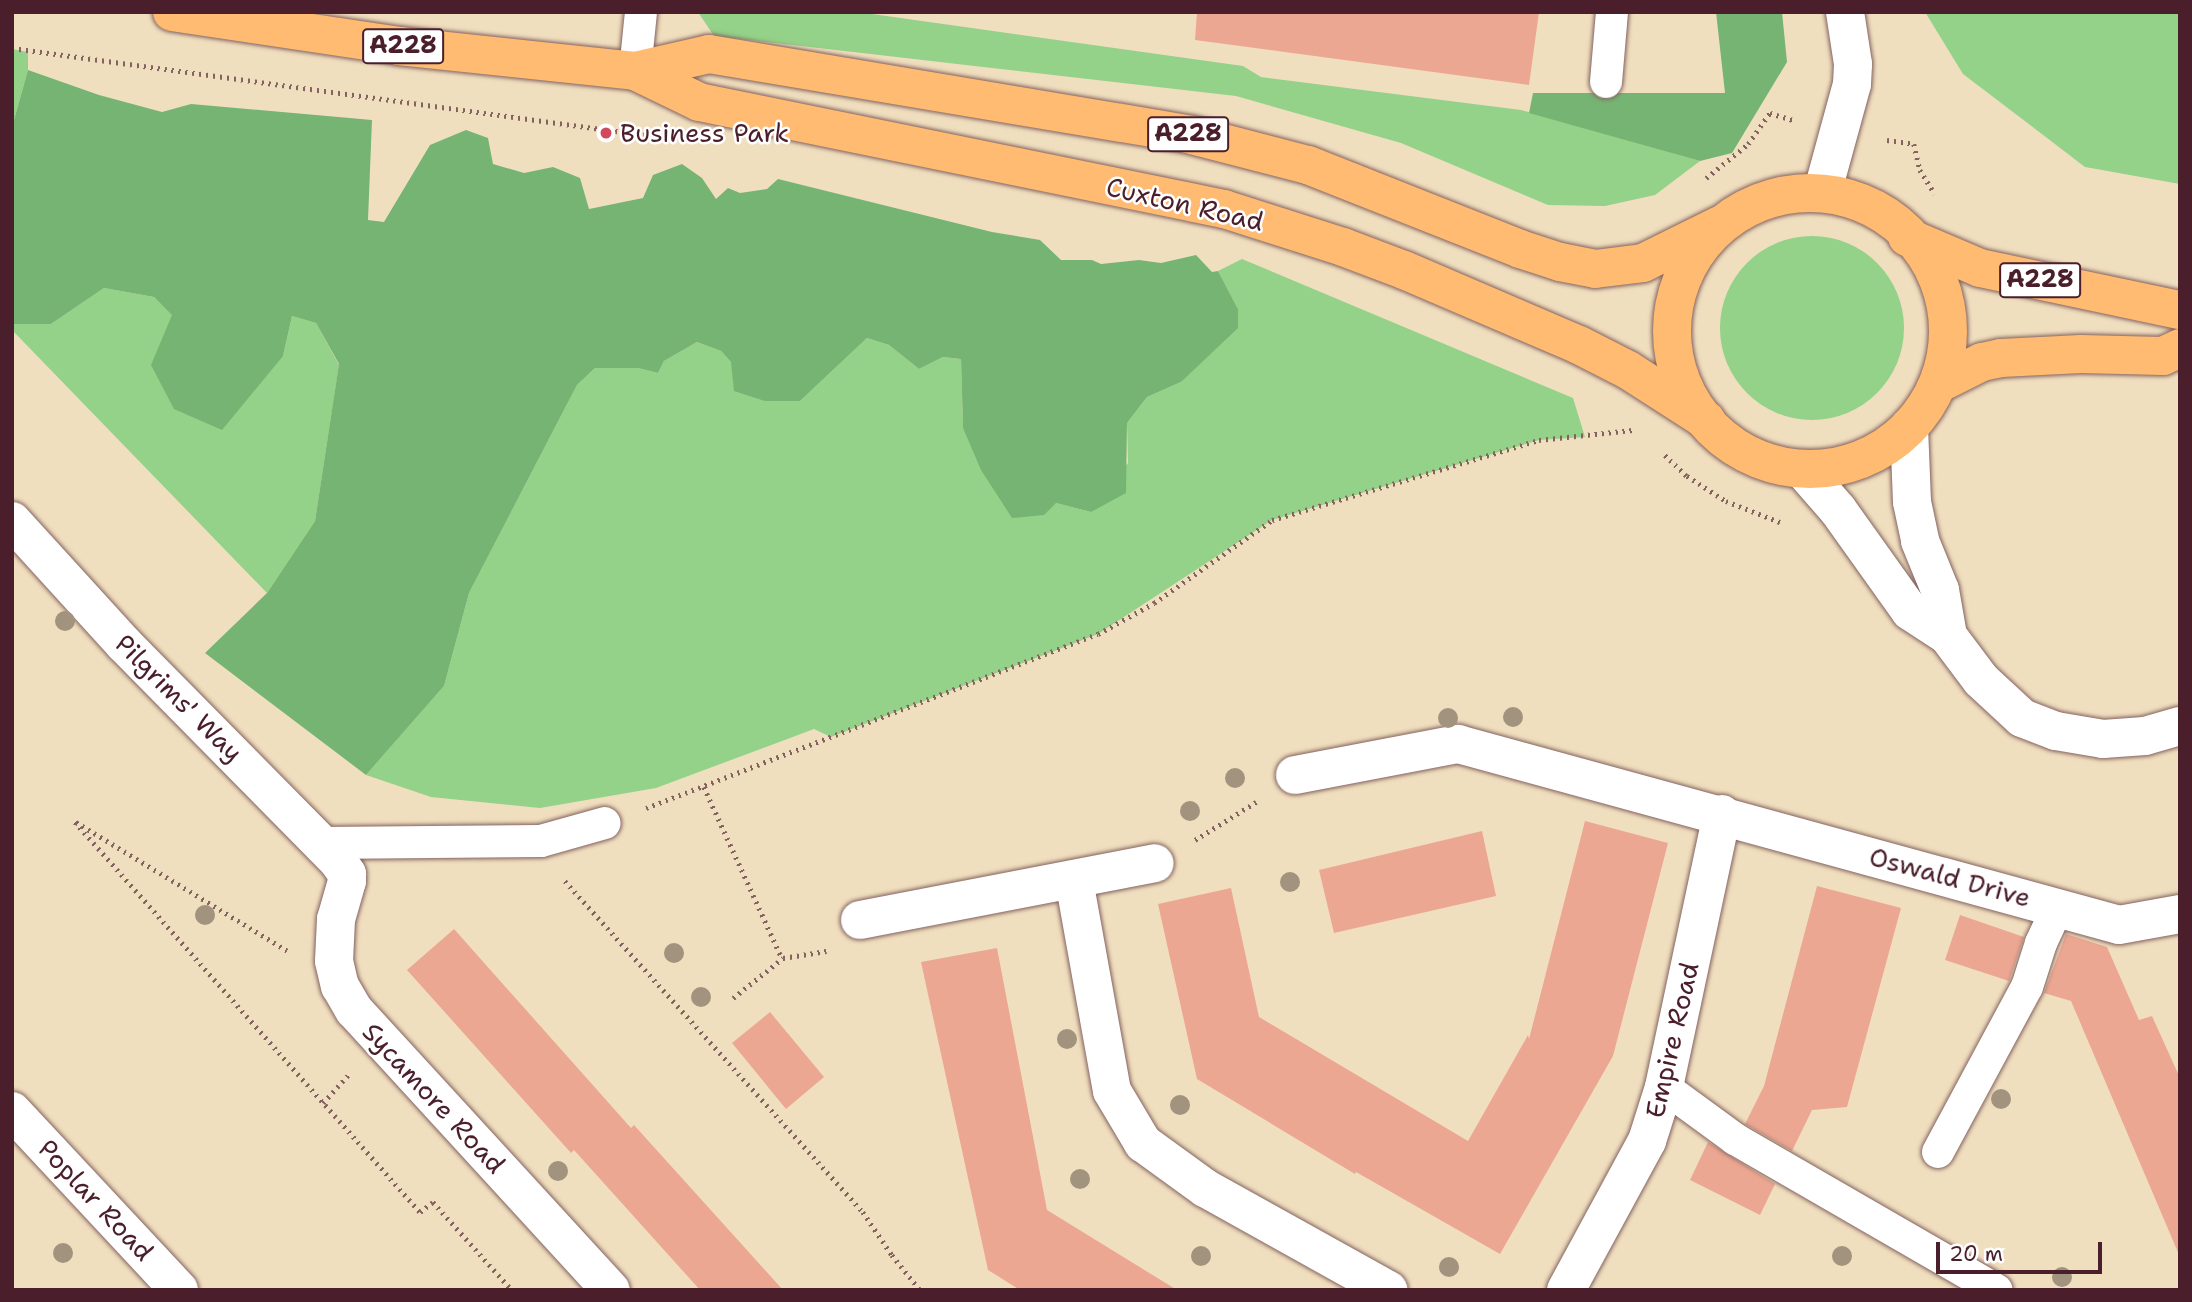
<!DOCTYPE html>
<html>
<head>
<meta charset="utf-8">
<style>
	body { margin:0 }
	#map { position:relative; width:2192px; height:1302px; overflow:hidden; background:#f0dfbf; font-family:"Shantell Sans",sans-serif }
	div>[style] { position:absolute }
	.green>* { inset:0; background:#93d288 }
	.round { border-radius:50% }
	.forest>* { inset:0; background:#76b474 }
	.building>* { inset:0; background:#eca792 }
	.path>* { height:4.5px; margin-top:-2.25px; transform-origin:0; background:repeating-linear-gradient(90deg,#84625f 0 2px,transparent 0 7px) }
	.roads { filter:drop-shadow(0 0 2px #84625f) drop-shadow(0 0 2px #84625f) }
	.service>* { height:32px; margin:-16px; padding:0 16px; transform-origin:16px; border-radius:16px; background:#fff }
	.minor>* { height:38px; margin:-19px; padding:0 19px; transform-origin:19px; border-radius:19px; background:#fff }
	.primary>* { height:38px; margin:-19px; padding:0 19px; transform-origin:19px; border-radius:19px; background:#ffbb71 }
	.primary>.ring { margin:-19px; padding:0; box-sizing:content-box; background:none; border:38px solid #ffbb71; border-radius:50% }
	.trees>* { width:20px; height:20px; margin:-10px; border-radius:50%; background:#a1937d }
	.dots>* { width:19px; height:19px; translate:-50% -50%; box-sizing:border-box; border:4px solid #fff; border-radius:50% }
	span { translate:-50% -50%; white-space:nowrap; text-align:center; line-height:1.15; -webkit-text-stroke:5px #fff; paint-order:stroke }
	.shield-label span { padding:2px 5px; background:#fff; border:2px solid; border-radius:5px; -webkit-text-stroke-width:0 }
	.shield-label { font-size:24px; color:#4a1f2b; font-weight:700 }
	.poi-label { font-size:26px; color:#4a1f2b }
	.left { translate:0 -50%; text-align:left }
	.street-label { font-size:26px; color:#4a1f2b }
	.frame { position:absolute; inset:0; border:14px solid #4a1f2b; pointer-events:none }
	.scale { position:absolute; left:1936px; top:1242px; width:166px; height:32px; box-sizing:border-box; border:4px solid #4a1f2b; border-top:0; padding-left:9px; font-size:21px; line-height:24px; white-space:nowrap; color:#4a1f2b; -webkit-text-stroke:5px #fff; paint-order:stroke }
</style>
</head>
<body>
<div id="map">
	<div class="green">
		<i style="clip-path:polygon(698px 12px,858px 12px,1243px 66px,1261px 77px,1521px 110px,1700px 161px,1655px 195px,1605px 206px,1548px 205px,1401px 143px,1236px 96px,714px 36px)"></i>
		<i style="clip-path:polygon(1925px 12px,2180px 12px,2180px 184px,2085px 167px,1963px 74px)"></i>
		<i style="clip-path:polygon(12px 49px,28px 52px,28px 70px,12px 127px)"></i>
		<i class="round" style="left:1720px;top:236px;width:184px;height:184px"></i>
		<i style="clip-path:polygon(1242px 259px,1573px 398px,1585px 437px,1539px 440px,1272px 520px,1098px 634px,831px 737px,814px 729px,656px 788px,540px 808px,431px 797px,366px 775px,444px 686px,469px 593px,577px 385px,595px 368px,638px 368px,658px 373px,664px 361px,697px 342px,721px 351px,731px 362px,800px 401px,867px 338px,889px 345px,919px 369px,943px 357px,961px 359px,963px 428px,1056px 503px,1091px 512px,1128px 463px,1127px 423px,1147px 397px,1181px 382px,1238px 309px,1218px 271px)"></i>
		<i style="clip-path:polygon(104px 288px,154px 297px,173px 315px,283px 356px,292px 316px,316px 323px,339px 365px,315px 521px,267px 593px,12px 330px,12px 324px,51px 324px)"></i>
	</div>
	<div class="forest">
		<i style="clip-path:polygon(1716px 12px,1782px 12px,1787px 62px,1732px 153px,1700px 161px,1529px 113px,1533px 93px,1725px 93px)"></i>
		<i style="clip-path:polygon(28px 70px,99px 95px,162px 112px,191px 104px,372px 120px,368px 220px,384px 222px,430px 145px,466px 130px,488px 138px,493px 164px,524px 173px,553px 167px,580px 178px,589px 209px,643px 198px,653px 175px,682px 164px,702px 178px,716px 199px,728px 188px,740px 193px,767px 189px,778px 179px,992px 232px,1040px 240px,1061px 260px,1092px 260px,1101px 264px,1139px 260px,1161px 263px,1196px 255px,1212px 272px,1218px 271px,1238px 309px,1238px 328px,1181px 382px,1147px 397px,1127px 423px,1126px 493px,1091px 512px,1056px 503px,1044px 515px,1012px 518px,981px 470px,963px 428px,961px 359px,943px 357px,919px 369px,889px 345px,867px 338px,800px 401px,765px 401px,734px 391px,731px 362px,721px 351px,697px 342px,664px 361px,658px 373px,638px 368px,595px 368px,577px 385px,469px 593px,444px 686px,366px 775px,205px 653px,267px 593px,315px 521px,339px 364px,316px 323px,292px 316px,283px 356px,222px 430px,174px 409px,151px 365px,172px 315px,154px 297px,104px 288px,51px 324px,12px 324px,12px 127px)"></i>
	</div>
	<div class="building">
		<i style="clip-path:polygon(1197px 12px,1539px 12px,1529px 85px,1195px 40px)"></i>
		<i style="clip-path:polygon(1585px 821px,1668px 843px,1613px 1056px,1500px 1254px,1356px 1172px,1355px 1174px,1197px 1079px,1158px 904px,1231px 888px,1259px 1017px,1468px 1141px,1528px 1035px,1529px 1039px)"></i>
		<i style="clip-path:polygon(1482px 831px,1496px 896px,1334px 933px,1319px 870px)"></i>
		<i style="clip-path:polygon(1817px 886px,1901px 908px,1847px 1107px,1812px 1110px,1792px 1151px,1745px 1124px,1764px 1086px)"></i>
		<i style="clip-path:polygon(1960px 915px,2024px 937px,2009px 981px,1945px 960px)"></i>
		<i style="clip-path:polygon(454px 929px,631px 1128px,634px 1125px,783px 1290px,700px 1290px,574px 1150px,571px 1153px,407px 970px)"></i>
		<i style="clip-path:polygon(2066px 934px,2107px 947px,2139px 1020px,2152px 1016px,2180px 1078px,2180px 1257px,2071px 1001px,2044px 993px)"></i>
		<i style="clip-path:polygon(997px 948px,1047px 1210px,1177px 1290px,1020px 1290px,988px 1270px,921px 962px)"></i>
		<i style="clip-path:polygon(770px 1012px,824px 1077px,786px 1109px,732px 1043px)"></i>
		<i style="clip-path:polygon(1708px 1142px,1775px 1184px,1760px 1215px,1690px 1180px)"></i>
	</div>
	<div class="path">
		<i style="left:12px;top:48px;width:646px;rotate:7.83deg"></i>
		<i style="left:1887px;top:140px;width:27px;rotate:8deg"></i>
		<i style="left:1914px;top:144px;width:27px;rotate:77deg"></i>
		<i style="left:1920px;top:170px;width:28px;rotate:58deg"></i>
		<i style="left:1706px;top:178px;width:54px;rotate:-39deg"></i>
		<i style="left:1748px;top:144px;width:38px;rotate:-55deg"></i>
		<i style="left:1770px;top:113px;width:24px;rotate:17deg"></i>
		<i style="left:1665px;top:455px;width:30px;rotate:44deg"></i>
		<i style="left:1687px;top:476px;width:46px;rotate:32.7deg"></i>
		<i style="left:1726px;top:501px;width:58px;rotate:21.3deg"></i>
		<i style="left:704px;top:787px;width:188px;rotate:65.5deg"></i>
		<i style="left:646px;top:808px;width:484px;rotate:-21.1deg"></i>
		<i style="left:1098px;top:634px;width:64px;rotate:-29deg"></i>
		<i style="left:1154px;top:603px;width:144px;rotate:-35.1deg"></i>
		<i style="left:1272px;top:520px;width:279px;rotate:-16.7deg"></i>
		<i style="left:1539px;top:440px;width:94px;rotate:-6.1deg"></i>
		<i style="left:1195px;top:840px;width:72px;rotate:-31.9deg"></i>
		<i style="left:565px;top:881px;width:445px;rotate:48deg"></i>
		<i style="left:863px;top:1212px;width:52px;rotate:56deg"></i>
		<i style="left:892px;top:1255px;width:45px;rotate:51.3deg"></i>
		<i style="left:287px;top:951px;width:248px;rotate:-148.7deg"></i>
		<i style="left:75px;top:822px;width:521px;rotate:48.5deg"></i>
		<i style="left:420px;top:1212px;width:16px;rotate:-38deg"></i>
		<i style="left:433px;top:1202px;width:118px;rotate:48.1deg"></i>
		<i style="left:733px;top:998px;width:64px;rotate:-38.7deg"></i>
		<i style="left:783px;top:958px;width:44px;rotate:-9.2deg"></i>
		<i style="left:323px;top:1103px;width:38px;rotate:-48deg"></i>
	</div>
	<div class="roads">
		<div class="service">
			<i style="left:635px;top:71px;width:59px;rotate:-84.2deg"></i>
			<i style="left:1606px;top:82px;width:70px;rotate:-85.1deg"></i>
			<i style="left:323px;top:843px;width:218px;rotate:-0.5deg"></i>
			<i style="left:541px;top:841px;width:66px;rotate:-15.7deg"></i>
			<i style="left:1664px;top:1087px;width:88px;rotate:36.2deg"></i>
			<i style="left:1735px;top:1139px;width:302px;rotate:30deg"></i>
			<i style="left:1938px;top:1152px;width:187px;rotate:-61.7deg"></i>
			<i style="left:2027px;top:987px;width:46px;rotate:-72.3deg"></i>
			<i style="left:2041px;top:943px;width:40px;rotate:-65deg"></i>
		</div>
		<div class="minor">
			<i style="left:1823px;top:190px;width:110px;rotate:-74.7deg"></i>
			<i style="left:1852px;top:84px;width:20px;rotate:-87deg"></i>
			<i style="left:1853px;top:64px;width:53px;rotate:-98.7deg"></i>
			<i style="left:1909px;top:427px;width:75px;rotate:87.7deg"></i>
			<i style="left:1912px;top:502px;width:40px;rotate:78deg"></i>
			<i style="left:1920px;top:541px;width:53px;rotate:67.8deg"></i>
			<i style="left:1940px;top:590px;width:47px;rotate:80.1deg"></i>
			<i style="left:1803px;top:470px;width:53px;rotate:48.8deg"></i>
			<i style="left:1838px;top:510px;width:124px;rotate:54.5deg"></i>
			<i style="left:1910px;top:611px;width:45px;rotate:33.3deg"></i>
			<i style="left:1948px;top:636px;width:55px;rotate:53.1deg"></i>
			<i style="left:1981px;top:680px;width:56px;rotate:42.8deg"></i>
			<i style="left:2022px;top:718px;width:36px;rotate:21deg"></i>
			<i style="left:2056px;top:731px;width:48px;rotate:9.7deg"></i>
			<i style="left:2103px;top:739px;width:42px;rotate:-4.1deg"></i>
			<i style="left:2145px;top:736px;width:36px;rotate:-16deg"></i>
			<i style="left:12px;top:521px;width:166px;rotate:47.7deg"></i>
			<i style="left:124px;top:644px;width:305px;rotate:45.4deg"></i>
			<i style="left:338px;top:861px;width:16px;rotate:55deg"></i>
			<i style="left:347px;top:874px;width:7px;rotate:90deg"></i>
			<i style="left:347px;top:881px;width:40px;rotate:106deg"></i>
			<i style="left:336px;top:919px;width:42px;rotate:92.7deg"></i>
			<i style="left:334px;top:961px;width:26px;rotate:77deg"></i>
			<i style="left:340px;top:986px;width:28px;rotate:60deg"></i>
			<i style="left:354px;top:1010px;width:380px;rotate:47.5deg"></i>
			<i style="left:1295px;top:775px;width:166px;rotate:-10.8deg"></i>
			<i style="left:1458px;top:744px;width:685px;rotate:15.31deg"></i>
			<i style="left:2119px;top:925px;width:62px;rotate:-10.2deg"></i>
			<i style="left:1074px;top:880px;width:214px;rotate:79.8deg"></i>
			<i style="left:1112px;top:1091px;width:61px;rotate:59.2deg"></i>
			<i style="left:1143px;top:1143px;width:77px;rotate:36deg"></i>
			<i style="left:1205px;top:1188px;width:210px;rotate:29.1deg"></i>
			<i style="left:860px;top:920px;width:300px;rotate:-10.9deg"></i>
			<i style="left:12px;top:1111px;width:245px;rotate:47deg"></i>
			<i style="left:1566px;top:1290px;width:170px;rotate:-61.5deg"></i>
			<i style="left:1647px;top:1141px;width:57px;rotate:-72.5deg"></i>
			<i style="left:1664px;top:1087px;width:279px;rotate:-78deg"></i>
		</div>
		<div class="primary">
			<i style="left:172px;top:12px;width:230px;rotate:8.5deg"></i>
			<i style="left:399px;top:46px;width:237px;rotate:6deg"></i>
			<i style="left:635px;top:71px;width:76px;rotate:-12.9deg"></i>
			<i style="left:709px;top:54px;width:490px;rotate:9.5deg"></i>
			<i style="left:1192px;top:135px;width:120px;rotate:14.5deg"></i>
			<i style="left:1308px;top:165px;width:228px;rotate:21.6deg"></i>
			<i style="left:1520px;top:249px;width:42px;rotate:18deg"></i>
			<i style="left:1560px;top:262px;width:36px;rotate:11deg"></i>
			<i style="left:1595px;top:269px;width:48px;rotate:-7.1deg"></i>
			<i style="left:1643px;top:263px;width:84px;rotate:-26.3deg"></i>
			<i style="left:635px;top:71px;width:71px;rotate:25.8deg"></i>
			<i style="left:699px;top:102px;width:536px;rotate:11.52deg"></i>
			<i style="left:1224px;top:209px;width:125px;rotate:17.7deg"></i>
			<i style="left:1343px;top:247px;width:65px;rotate:20.7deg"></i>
			<i style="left:1404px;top:270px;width:190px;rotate:23.2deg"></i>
			<i style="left:1579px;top:345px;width:55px;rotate:27deg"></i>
			<i style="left:1628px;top:370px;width:93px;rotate:32.7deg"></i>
			<i class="ring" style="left:1672px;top:193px;width:238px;height:238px"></i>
			<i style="left:1907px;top:237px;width:79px;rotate:23deg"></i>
			<i style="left:1980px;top:268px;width:204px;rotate:11.9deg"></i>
			<i style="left:1938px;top:384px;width:49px;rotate:-26.6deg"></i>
			<i style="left:1982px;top:362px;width:19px;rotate:-12deg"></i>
			<i style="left:2001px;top:358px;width:80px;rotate:-2.9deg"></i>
			<i style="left:2081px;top:354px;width:82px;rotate:1.4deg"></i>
			<i style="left:2163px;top:356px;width:19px;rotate:-25deg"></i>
		</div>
	</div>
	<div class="trees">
		<i style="left:65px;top:621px"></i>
		<i style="left:1513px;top:717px"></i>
		<i style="left:1448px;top:718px"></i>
		<i style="left:1235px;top:778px"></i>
		<i style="left:1190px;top:811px"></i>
		<i style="left:1290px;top:882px"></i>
		<i style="left:205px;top:915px"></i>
		<i style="left:674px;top:953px"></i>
		<i style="left:701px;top:997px"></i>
		<i style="left:1067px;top:1039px"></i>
		<i style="left:2001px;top:1099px"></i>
		<i style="left:1180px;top:1105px"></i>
		<i style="left:558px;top:1171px"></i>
		<i style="left:1080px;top:1179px"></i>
		<i style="left:63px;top:1253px"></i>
		<i style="left:1201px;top:1256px"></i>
		<i style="left:1842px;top:1256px"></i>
		<i style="left:1449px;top:1267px"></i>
		<i style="left:2062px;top:1277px"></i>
	</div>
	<div class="dots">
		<i style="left:606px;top:133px;background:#d1495b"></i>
	</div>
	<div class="shield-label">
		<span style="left:403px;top:46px">A228</span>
		<span style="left:1188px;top:134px">A228</span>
		<span style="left:2040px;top:280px">A228</span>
	</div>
	<div class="poi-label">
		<span class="left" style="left:620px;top:133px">Business Park</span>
	</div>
	<div class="street-label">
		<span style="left:1185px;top:204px;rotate:13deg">Cuxton Road</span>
		<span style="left:179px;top:698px;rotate:45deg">Pilgrims' Way</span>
		<span style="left:1950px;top:877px;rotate:15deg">Oswald Drive</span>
		<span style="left:1672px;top:1040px;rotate:-77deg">Empire Road</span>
		<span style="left:434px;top:1098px;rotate:47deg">Sycamore Road</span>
		<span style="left:96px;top:1200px;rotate:47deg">Poplar Road</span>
	</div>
	<div class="frame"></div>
	<div class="scale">20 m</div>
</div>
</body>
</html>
